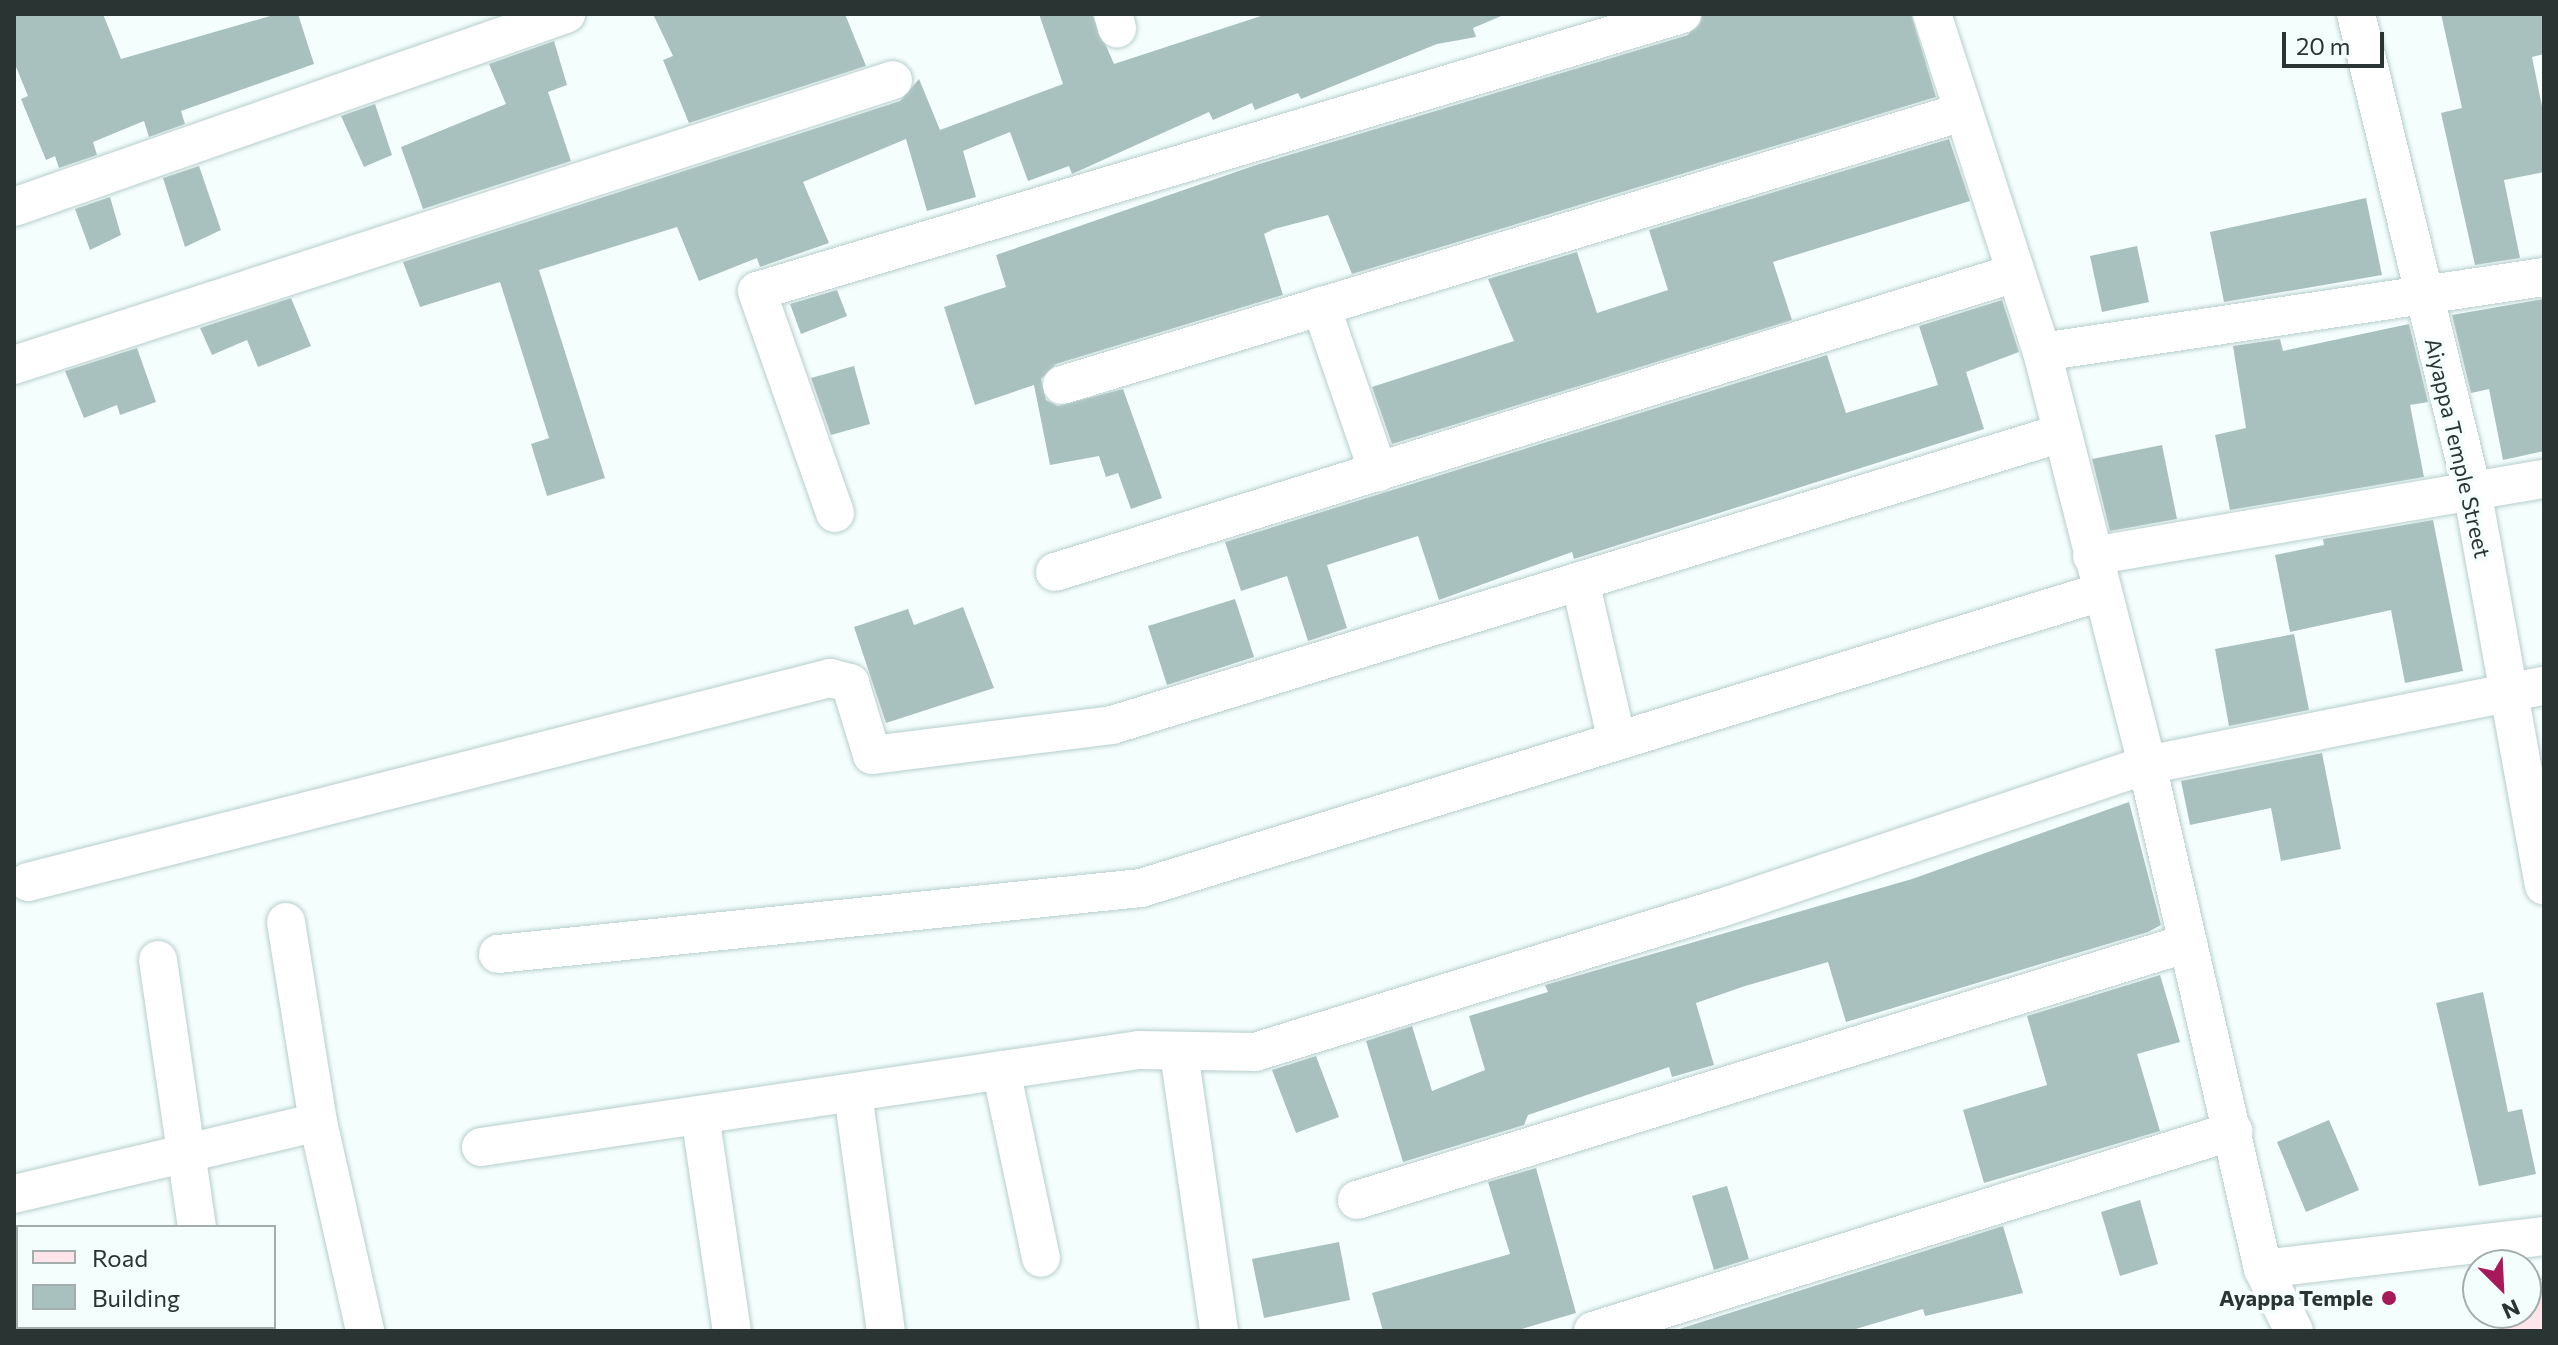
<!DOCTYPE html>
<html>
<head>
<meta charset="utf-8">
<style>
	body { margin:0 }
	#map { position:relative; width:2558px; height:1345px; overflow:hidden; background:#f4fefd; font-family:Commissioner,sans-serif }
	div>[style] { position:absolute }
	.building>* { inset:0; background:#a9c1be }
	.roads { filter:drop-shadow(0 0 2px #b6cecb) drop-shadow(0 0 2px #b6cecb) }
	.street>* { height:38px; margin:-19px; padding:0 19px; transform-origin:19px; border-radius:19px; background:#fff }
	.secondary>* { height:44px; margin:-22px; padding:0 22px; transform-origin:22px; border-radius:22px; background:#fee4eb }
	.dots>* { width:22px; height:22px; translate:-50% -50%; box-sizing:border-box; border:4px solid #f4fefd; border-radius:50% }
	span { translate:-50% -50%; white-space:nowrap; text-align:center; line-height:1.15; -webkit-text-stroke:7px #f4fefd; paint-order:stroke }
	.street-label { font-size:22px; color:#2a3432 }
	.poi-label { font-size:22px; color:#2a3432; font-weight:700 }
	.right { translate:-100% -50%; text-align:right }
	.frame { position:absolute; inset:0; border:16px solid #2a3432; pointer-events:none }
	.legend { position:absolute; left:16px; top:1225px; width:260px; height:104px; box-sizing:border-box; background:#f4fefd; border:2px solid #a3adac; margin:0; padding:10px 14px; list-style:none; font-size:24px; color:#2a3432 }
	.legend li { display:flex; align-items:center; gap:16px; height:40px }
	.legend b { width:40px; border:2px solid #a3adac }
	.north { position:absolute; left:2462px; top:1249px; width:80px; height:80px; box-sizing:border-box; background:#f4fefd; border:2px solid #a3adac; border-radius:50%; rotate:156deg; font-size:22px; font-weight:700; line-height:32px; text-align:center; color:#2a3432 }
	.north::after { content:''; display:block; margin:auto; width:28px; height:36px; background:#a71959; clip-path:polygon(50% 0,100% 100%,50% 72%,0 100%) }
	.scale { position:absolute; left:2282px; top:32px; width:102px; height:36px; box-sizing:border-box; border:4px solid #2a3432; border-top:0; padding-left:10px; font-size:24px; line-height:28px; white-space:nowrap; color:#2a3432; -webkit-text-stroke:6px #f4fefd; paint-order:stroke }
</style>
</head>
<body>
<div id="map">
	<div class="building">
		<i style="clip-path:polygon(14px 14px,103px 14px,121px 59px,277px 14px,298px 14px,314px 64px,181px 111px,185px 124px,149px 137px,144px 121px,93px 142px,97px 155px,59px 168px,55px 156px,46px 160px,21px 99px,28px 96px,14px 62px)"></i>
		<i style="clip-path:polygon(653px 14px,845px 14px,866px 66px,689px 123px,663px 60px,673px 56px)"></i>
		<i style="clip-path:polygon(1039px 14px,1092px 14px,1114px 64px,1267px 14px,1506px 14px,1473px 28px,1476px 37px,1437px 44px,1301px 99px,1298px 93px,1255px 110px,1252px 103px,1213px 120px,1209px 112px,1072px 174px,1069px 166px,1028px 181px,1010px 132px,963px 151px,976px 197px,927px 211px,906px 139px,803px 182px,829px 243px,760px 267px,757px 258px,699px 281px,677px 227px,539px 270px,605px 478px,547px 496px,531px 444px,549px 438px,500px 282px,420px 307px,403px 262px,900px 101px,919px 79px,940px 130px,1063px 84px)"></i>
		<i style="clip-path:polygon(1703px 14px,1911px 14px,1936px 97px,1352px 274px,1328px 215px,1274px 229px,1264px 234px,1283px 295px,1056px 364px,1041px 379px,1046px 400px,1058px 406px,1123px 389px,1162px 498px,1131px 509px,1118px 473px,1106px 477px,1099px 456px,1050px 465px,1034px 385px,975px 405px,944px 307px,1006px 287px,996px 255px,1256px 165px,1688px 35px)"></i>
		<i style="clip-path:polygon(2441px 14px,2544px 14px,2544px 54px,2532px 57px,2544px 116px,2544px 172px,2504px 180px,2520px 258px,2475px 265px,2441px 113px,2462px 108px)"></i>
		<i style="clip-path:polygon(554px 41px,567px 85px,548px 92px,571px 161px,423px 209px,401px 147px,506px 104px,489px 64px)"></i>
		<i style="clip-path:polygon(375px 104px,392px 155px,364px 167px,341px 116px)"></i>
		<i style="clip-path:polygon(1949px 139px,1970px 201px,1773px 262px,1792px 320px,1392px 444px,1372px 387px,1514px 341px,1488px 279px,1577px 252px,1597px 313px,1668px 290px,1649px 230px)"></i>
		<i style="clip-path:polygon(199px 166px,221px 230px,185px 247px,163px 178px)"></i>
		<i style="clip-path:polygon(110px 197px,121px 235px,90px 250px,75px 209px)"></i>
		<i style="clip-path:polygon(2366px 198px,2382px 275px,2224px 302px,2210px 232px)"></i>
		<i style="clip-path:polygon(2137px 246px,2149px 302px,2102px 312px,2090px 256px)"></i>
		<i style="clip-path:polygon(837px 290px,847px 316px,801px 334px,790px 304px)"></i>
		<i style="clip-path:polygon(291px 298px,311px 346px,258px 367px,247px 340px,212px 355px,200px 328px)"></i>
		<i style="clip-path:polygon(2544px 299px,2544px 451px,2503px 460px,2489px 389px,2471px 393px,2452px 315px)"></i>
		<i style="clip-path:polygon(2002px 300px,2019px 352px,1966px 372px,1984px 429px,1574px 559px,1572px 552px,1439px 600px,1418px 536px,1327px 565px,1347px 628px,1308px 641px,1287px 576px,1241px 591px,1225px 542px,1827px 355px,1846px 413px,1938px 385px,1919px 326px)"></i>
		<i style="clip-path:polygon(2409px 324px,2428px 402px,2410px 405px,2424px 477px,2230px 510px,2215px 435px,2246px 428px,2233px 346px,2280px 339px,2283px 351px)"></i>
		<i style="clip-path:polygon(137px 348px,156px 402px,120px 415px,117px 405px,84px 418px,65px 371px)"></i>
		<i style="clip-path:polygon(854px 366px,870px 424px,831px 435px,811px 378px)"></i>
		<i style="clip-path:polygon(2162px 445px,2177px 519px,2110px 531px,2092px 459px)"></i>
		<i style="clip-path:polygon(2433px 520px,2463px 671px,2405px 683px,2391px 610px,2290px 632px,2275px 555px,2324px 545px,2323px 539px)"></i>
		<i style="clip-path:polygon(1235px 599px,1254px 657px,1167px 685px,1148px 626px)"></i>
		<i style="clip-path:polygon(963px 607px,994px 688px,886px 723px,854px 627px,908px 609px,914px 625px)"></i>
		<i style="clip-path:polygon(2294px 634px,2309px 710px,2229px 726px,2215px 649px)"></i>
		<i style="clip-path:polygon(2322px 753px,2341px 849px,2281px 861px,2271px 808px,2190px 825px,2181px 781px)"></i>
		<i style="clip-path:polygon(2129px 802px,2161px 925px,2148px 932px,1846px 1022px,1828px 962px,1745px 986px,1696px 1003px,1714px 1065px,1672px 1077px,1669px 1067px,1528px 1115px,1524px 1125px,1403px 1162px,1366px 1041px,1412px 1026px,1432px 1091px,1485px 1070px,1469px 1016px,1548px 992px,1545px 985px,1912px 879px)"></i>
		<i style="clip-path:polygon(2160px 975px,2180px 1042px,2137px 1054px,2160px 1131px,1984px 1183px,1963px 1110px,2047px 1085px,2027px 1016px)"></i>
		<i style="clip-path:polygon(2483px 992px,2508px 1112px,2522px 1109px,2536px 1174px,2479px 1186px,2436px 1003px)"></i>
		<i style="clip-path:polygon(1316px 1056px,1339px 1117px,1296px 1133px,1272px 1070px)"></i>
		<i style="clip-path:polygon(2329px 1120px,2359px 1190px,2306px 1212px,2277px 1142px)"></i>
		<i style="clip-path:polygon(1536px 1168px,1576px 1313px,1515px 1331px,1383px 1331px,1372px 1293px,1510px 1254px,1488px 1182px)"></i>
		<i style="clip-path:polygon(1727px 1186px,1749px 1259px,1714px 1270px,1692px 1196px)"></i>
		<i style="clip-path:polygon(2140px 1200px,2158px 1264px,2120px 1276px,2101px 1212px)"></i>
		<i style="clip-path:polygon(2003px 1226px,2023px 1293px,1925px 1316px,1923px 1309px,1849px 1331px,1673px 1331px)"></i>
		<i style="clip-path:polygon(1339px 1242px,1350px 1300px,1264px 1318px,1252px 1259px)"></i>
	</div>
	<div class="roads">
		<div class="street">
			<i style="left:1113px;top:14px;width:15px;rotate:74deg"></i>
			<i style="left:1932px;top:14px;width:355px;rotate:72deg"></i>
			<i style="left:2042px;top:352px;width:426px;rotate:75.7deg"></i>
			<i style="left:2147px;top:765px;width:517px;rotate:77.04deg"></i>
			<i style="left:2263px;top:1269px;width:69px;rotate:63.4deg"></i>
			<i style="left:2356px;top:14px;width:490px;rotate:76.3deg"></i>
			<i style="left:2472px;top:490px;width:402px;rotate:79.7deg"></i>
			<i style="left:14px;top:207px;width:585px;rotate:-19.27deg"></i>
			<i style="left:1321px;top:306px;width:176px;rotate:71deg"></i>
			<i style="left:2042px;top:352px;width:508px;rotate:-8.5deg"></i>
			<i style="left:14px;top:365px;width:924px;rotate:-17.96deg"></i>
			<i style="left:1062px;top:385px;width:940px;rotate:-16.87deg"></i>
			<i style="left:835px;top:513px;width:235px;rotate:-109.4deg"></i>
			<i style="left:757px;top:291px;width:966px;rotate:-16.67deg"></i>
			<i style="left:2092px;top:556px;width:459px;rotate:-9.7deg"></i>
			<i style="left:1055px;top:572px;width:1005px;rotate:-17.3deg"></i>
			<i style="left:1580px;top:581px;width:164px;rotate:77deg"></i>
			<i style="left:28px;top:882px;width:828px;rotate:-14.27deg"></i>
			<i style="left:830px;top:678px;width:21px;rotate:14deg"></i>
			<i style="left:850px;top:683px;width:75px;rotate:73deg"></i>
			<i style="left:872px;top:755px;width:242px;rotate:-7.1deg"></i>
			<i style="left:1112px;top:725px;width:994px;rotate:-17.09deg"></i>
			<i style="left:286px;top:922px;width:203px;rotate:80.9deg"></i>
			<i style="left:318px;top:1122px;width:214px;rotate:77.3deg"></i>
			<i style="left:498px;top:954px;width:646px;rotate:-5.86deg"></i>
			<i style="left:1141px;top:888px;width:1005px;rotate:-17.14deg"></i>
			<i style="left:158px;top:960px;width:270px;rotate:81.7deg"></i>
			<i style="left:1179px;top:1053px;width:281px;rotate:81.8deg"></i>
			<i style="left:1001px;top:1070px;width:192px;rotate:78deg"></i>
			<i style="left:853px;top:1094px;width:239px;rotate:82.1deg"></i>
			<i style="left:700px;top:1115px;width:218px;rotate:81.6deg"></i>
			<i style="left:481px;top:1147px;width:665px;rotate:-8.39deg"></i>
			<i style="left:1139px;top:1050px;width:116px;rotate:1deg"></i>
			<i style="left:1255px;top:1052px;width:485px;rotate:-17.2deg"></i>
			<i style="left:1718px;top:909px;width:453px;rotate:-18.6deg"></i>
			<i style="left:2147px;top:765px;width:405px;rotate:-11.3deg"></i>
			<i style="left:14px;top:1194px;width:312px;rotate:-13.3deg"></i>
			<i style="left:1357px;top:1200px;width:870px;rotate:-17.19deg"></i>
			<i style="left:2263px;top:1269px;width:283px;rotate:-6.7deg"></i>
			<i style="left:213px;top:1327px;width:4px;rotate:76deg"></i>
			<i style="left:1593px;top:1331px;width:671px;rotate:-17.35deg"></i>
		</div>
		<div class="secondary">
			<i style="left:2520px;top:1331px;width:38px;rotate:-51deg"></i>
		</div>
	</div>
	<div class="dots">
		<i style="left:2389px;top:1298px;background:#a71959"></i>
	</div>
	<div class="street-label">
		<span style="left:2458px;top:448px;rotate:77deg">Aiyappa Temple Street</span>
	</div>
	<div class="poi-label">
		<span class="right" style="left:2373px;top:1298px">Ayappa Temple</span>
	</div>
	<div class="frame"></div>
	<ul class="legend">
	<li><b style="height:10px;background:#fee4eb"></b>Road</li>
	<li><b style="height:22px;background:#a9c1be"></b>Building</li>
	</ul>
	<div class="north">N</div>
	<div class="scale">20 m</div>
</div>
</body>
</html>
